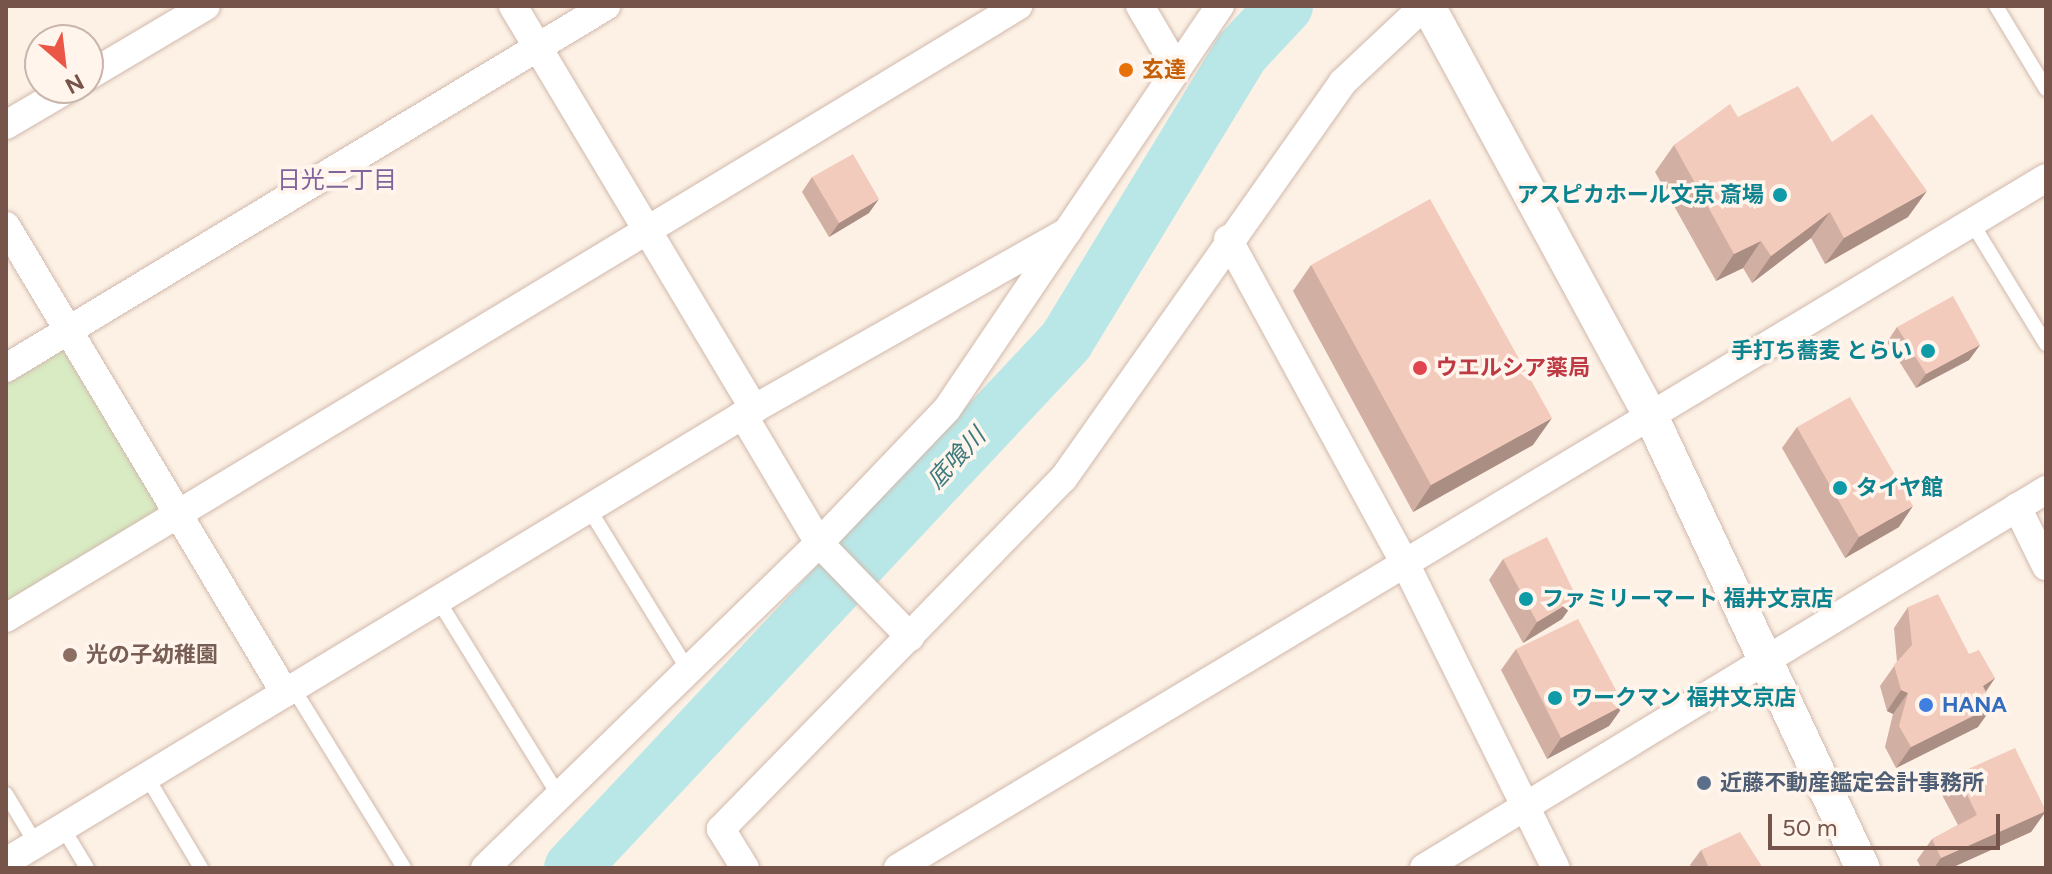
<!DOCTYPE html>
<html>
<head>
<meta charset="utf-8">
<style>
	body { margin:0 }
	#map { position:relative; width:2052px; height:874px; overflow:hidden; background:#fdf1e5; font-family:Figtree,"Noto Sans JP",sans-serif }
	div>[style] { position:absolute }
	.green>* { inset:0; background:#d8ebc3 }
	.river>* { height:56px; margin:-28px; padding:0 28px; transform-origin:28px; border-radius:28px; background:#b9e7e7 }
	.roads { filter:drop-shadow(0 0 2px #d1b9ad) drop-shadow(0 0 2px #d1b9ad) }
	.service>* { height:14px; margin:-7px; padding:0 7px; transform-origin:7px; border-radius:7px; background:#fff }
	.minor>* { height:28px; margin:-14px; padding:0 14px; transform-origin:14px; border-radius:14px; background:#fff }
	.tertiary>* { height:34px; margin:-17px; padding:0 17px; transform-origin:17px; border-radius:17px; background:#fff }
	.wall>* { inset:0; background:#d1afa2 }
	.shaded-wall>* { inset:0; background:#aa8e84 }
	.building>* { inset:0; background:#f3cbbc }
	.dots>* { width:22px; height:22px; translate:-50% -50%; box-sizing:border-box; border:4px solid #fff5ec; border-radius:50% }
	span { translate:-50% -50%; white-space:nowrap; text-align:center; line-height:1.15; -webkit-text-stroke:7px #fff5ec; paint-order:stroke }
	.food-label { font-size:22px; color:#c56008; font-weight:700 }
	.left { translate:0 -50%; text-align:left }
	.culture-label { font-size:22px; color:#0d838f; font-weight:700 }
	.right { translate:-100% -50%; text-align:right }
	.health-label { font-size:22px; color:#be3a42; font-weight:700 }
	.education-label { font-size:22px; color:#785e54; font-weight:700 }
	.shop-label { font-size:22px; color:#366cbe; font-weight:700 }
	.service-label { font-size:22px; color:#4e5e75; font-weight:700 }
	.neighbourhood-label { font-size:24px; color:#81649b }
	.water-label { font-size:24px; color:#3c7a7d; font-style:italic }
	.frame { position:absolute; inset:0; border:8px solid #775449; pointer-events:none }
	.north { position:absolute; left:24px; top:24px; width:80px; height:80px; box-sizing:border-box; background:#fff5ec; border:2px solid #c9b5ab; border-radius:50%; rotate:152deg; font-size:22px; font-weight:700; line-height:32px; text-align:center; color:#775449 }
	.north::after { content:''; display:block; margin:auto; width:28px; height:36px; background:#eb5646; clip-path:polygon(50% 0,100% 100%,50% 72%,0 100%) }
	.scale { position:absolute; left:1768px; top:814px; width:232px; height:36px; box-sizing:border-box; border:4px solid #775449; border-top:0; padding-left:10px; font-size:24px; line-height:28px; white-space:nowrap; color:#775449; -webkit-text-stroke:6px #fff5ec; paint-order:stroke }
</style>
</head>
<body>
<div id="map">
	<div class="green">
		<i style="clip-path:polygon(69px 331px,178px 514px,6px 618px,6px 368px)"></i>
	</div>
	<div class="river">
		<i style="left:572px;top:868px;width:722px;rotate:-46.85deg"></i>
		<i style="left:1066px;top:341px;width:338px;rotate:-58.7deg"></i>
		<i style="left:1242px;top:52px;width:63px;rotate:-46.9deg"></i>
	</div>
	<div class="roads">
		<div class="service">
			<i style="left:1996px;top:6px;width:97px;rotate:58.9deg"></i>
			<i style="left:1972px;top:223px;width:142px;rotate:58.6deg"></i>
			<i style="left:589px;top:509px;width:189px;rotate:58.4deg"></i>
			<i style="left:438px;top:600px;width:230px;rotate:58.3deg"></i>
			<i style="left:293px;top:688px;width:211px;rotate:58.3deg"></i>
			<i style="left:147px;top:777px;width:106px;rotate:59.3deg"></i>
			<i style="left:6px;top:794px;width:58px;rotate:59deg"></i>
			<i style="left:63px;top:828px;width:47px;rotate:59deg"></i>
		</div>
		<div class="minor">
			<i style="left:513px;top:6px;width:470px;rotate:59.1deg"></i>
			<i style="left:1140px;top:6px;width:71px;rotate:59.5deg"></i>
			<i style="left:88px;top:76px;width:137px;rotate:-30.7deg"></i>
			<i style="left:6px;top:125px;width:73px;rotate:-30.4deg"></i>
			<i style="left:6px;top:226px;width:544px;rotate:59.14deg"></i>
			<i style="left:1228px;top:239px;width:369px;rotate:61.4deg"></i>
			<i style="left:1405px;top:563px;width:340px;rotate:63.7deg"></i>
			<i style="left:6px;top:368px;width:701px;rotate:-31.1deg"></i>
			<i style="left:743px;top:415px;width:149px;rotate:59.3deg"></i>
			<i style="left:819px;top:543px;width:131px;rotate:45.9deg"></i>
			<i style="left:2017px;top:507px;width:66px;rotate:63.8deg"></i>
			<i style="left:6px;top:618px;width:1183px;rotate:-31.16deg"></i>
			<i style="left:6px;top:862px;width:862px;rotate:-31.24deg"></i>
			<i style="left:743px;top:415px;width:373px;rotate:-29.5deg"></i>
			<i style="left:485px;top:868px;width:466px;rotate:-44.2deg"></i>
			<i style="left:819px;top:543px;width:185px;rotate:-46.3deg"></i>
			<i style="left:947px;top:409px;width:487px;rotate:-55.9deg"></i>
			<i style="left:745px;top:868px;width:46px;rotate:-121.6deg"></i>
			<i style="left:721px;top:829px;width:489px;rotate:-45.7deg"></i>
			<i style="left:1063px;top:479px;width:486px;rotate:-54.8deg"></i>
			<i style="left:1343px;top:82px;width:111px;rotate:-43.2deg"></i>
			<i style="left:898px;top:868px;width:1339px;rotate:-31.01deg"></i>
			<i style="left:1424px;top:868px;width:728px;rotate:-31.29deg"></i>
		</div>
		<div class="tertiary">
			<i style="left:1428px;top:6px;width:467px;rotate:61.5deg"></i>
			<i style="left:1651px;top:416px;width:499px;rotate:64.9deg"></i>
		</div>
	</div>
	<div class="wall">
		<i style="clip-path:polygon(1738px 117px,1832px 142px,1908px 217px,1825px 264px,1811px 238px,1752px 283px,1743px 268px,1716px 281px,1655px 172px,1674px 145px)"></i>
		<i style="clip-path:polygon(812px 177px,869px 213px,829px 237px,802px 192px)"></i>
		<i style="clip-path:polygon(1311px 265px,1533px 445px,1413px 512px,1293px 291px)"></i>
		<i style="clip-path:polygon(1897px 327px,1980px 345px,1969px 360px,1916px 388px,1887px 342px)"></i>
		<i style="clip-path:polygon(1797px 427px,1899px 527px,1845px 558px,1782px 448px)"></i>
		<i style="clip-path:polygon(1503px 559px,1577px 598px,1562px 619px,1523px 643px,1489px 580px)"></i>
		<i style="clip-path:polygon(1908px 607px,1969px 654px,1995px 678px,1986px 692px,1978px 727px,1896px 768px,1885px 747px,1893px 714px,1887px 711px,1880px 686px,1897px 662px,1894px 628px)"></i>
		<i style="clip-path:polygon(1516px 649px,1624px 705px,1609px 726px,1547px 759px,1501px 670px)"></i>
		<i style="clip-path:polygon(1957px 774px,2046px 811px,2031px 832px,1951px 868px,1921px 868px,1917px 860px,1932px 839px,1958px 825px,1942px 795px)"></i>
		<i style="clip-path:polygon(1701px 850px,1763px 868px,1692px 868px,1690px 865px)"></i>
	</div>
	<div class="shaded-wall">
		<i style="clip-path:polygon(1927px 191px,1908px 217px,1825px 264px,1844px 238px)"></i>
		<i style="clip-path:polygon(879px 199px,869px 213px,829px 237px,839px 223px)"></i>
		<i style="clip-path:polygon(1830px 212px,1811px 238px,1752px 283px,1771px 256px)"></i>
		<i style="clip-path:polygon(1761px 241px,1743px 268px,1716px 281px,1734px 254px)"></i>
		<i style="clip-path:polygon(1980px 345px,1969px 360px,1916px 388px,1926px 374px)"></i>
		<i style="clip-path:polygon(1552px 418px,1533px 445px,1413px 512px,1431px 485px)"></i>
		<i style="clip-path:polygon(1913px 506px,1899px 527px,1845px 558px,1859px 537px)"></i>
		<i style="clip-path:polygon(1577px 598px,1562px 619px,1523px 643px,1537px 622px)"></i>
		<i style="clip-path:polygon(1995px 678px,1980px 699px,1983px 686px)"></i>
		<i style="clip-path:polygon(1901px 690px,1908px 693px,1893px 714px,1887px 711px)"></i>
		<i style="clip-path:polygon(1624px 705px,1609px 726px,1547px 759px,1561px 738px)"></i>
		<i style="clip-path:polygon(1993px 706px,1978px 727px,1896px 768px,1911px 747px)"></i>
		<i style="clip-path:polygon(2046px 811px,2031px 832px,1951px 868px,1934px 868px,1941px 858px)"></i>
	</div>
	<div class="building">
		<i style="clip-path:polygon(1798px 86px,1832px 142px,1872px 114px,1927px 191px,1844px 238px,1830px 212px,1771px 256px,1761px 241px,1734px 254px,1674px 145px,1730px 104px,1738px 117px)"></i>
		<i style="clip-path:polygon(853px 154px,879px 199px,839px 223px,812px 177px)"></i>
		<i style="clip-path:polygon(1430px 199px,1552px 418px,1431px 485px,1311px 265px)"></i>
		<i style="clip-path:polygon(1953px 296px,1980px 345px,1926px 374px,1897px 327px)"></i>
		<i style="clip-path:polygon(1850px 397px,1913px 506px,1859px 537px,1797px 427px)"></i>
		<i style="clip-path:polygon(1547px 537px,1577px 598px,1537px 622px,1503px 559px)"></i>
		<i style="clip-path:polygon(1938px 594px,1969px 654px,1979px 650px,1995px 678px,1983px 686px,1993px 706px,1911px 747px,1899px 726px,1908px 693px,1901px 690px,1894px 665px,1912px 645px,1908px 607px)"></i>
		<i style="clip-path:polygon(1578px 619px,1624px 705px,1561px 738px,1516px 649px)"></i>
		<i style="clip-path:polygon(2015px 748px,2046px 811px,1941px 858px,1932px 839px,1977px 815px,1957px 774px)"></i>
		<i style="clip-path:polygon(1740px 832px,1763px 868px,1709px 868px,1701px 850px)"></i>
	</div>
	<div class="dots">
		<i style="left:1126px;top:70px;background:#e8710a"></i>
		<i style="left:1780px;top:195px;background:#0f9aa8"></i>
		<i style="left:1928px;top:351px;background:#0f9aa8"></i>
		<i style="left:1420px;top:368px;background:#e0444e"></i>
		<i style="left:1840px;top:488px;background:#0f9aa8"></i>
		<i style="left:1526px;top:599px;background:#0f9aa8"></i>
		<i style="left:70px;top:655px;background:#8d6e63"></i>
		<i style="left:1555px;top:698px;background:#0f9aa8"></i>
		<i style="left:1926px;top:705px;background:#3f7fe0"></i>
		<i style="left:1704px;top:783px;background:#5c6f8a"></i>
	</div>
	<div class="food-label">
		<span class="left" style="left:1142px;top:70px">玄達</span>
	</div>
	<div class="culture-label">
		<span class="right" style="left:1764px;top:195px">アスピカホール文京 斎場</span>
		<span class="right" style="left:1912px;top:351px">手打ち蕎麦 とらい</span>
		<span class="left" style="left:1856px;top:488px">タイヤ館</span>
		<span class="left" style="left:1542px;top:599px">ファミリーマート 福井文京店</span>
		<span class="left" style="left:1571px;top:698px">ワークマン 福井文京店</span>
	</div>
	<div class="health-label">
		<span class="left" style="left:1436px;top:368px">ウエルシア薬局</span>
	</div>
	<div class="education-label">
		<span class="left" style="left:86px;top:655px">光の子幼稚園</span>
	</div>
	<div class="shop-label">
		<span class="left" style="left:1942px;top:705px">HANA</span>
	</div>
	<div class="service-label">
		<span class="left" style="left:1720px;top:783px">近藤不動産鑑定会計事務所</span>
	</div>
	<div class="neighbourhood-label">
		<span style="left:337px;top:180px">日光二丁目</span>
	</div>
	<div class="water-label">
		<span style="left:956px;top:458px;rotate:-47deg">底喰川</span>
	</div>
	<div class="frame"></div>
	<div class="north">N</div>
	<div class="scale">50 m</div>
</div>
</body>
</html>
